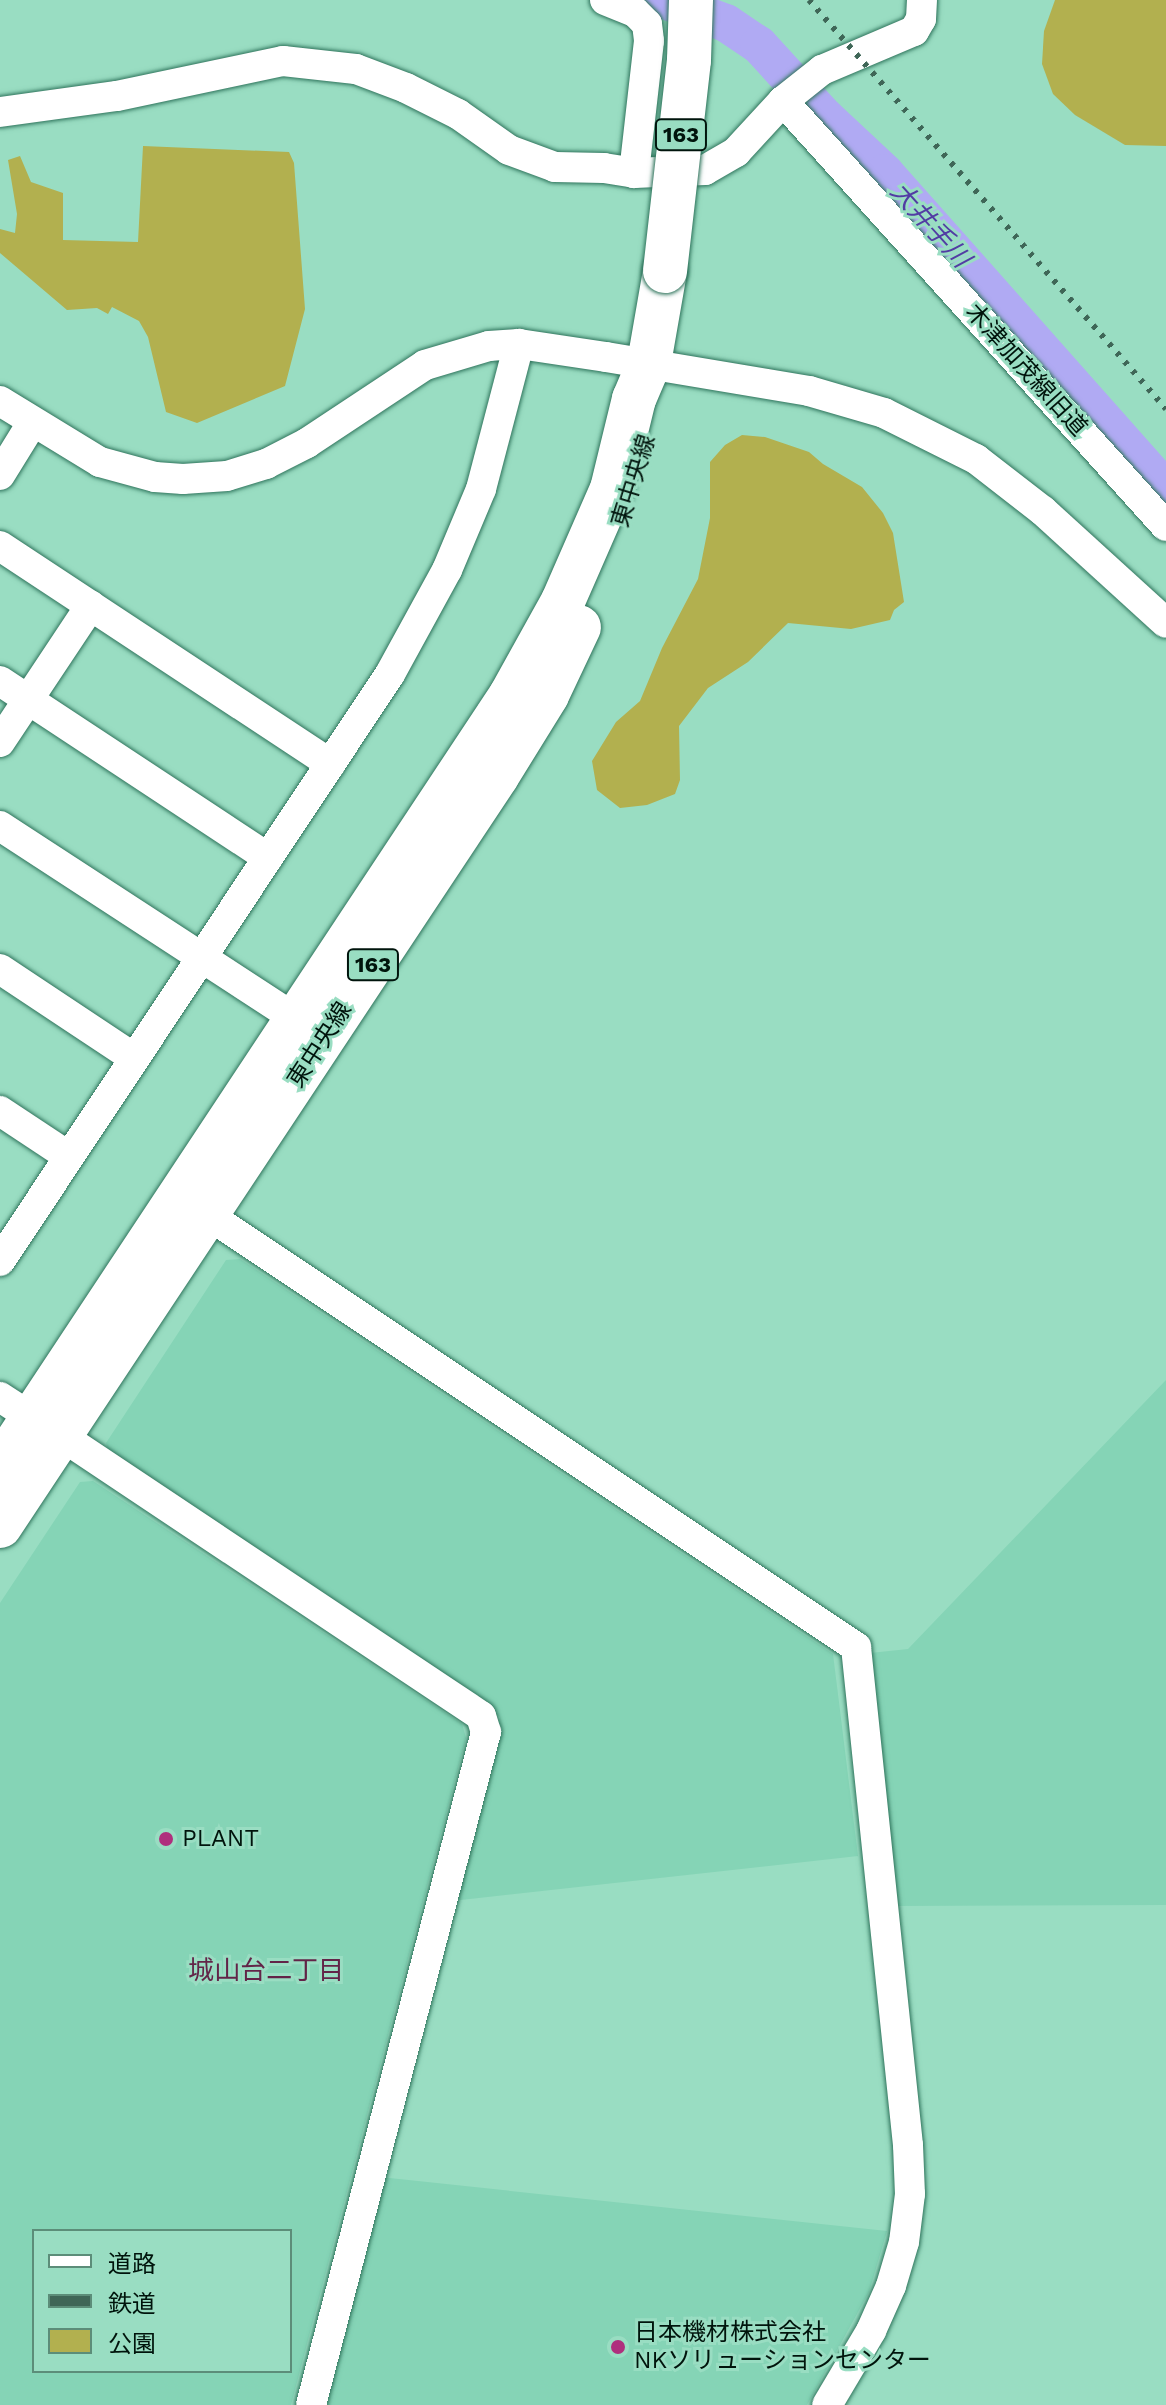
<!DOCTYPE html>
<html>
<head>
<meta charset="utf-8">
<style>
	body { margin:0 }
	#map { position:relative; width:1166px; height:2405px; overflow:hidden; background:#99ddc2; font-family:"Work Sans","Noto Sans JP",sans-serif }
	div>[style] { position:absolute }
	.built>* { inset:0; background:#85d4b6 }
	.green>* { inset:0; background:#b2b04f }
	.river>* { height:38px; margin:-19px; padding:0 19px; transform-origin:19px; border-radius:19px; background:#b0aaf3 }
	.roads { filter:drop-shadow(0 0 2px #2f745c) drop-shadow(0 0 2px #2f745c) }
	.minor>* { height:30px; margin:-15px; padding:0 15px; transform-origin:15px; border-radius:15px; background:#fff }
	.highway>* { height:44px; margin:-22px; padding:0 22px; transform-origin:22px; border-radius:22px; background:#fff }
	.rail>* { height:6px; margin-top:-3px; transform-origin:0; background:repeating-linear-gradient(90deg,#3f6657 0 4px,transparent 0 12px) }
	.bridges { filter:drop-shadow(0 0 2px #2f745c) drop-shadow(0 0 2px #2f745c) }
	.highway-bridge>* { height:44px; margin:-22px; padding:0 22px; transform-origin:22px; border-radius:22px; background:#fff }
	.dots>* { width:22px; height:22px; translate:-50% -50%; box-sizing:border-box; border:4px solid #99ddc2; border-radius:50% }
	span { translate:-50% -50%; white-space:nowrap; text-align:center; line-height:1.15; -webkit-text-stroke:6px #99ddc2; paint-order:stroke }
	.shield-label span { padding:2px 6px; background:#99ddc2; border:2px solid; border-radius:6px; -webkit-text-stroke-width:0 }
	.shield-label { font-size:22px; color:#00140c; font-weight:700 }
	.street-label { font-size:24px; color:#00140c }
	.poi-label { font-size:24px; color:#00140c }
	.left { translate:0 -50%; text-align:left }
	.water-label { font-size:26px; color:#523ca4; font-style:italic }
	.neighbourhood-label { font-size:26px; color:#622448 }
	.legend { position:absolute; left:32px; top:2229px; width:260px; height:144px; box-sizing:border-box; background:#99ddc2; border:2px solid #5c8d79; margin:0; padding:10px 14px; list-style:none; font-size:24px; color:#00140c }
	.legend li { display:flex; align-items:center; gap:16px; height:40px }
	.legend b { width:40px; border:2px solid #5c8d79 }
</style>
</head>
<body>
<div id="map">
	<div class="built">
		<i style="clip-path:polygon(240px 1259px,833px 1654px,858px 1856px,452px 1901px,500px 1717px,110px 1459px,106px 1443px,226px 1260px)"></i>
		<i style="clip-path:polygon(1166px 1380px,1166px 1905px,893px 1906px,870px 1653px,908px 1649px)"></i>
		<i style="clip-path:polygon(evenodd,93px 1481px,462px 1724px,466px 1738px,291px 2405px,0 2405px,0 1603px,80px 1482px,93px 1481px,34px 2231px,290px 2231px,290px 2371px,34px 2371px,34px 2231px)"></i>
		<i style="clip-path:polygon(380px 2177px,887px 2231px,869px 2292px,807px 2405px,320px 2405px)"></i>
	</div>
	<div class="green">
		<i style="clip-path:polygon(1055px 0,1166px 0,1166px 146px,1125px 145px,1075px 115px,1053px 94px,1042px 64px,1044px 31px)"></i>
		<i style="clip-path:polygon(143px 146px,289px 152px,294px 163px,305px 309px,285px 386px,197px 423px,166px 412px,148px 337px,139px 321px,112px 307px,108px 314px,97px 308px,67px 310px,0 253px,0 229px,15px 233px,17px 214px,8px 160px,20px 156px,31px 182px,63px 193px,63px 240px,138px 242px)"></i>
		<i style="clip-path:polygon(742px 435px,765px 437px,809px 452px,823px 464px,862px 487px,883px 513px,893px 533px,904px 602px,894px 610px,890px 620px,851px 629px,788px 623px,748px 662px,708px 688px,679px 726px,680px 780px,675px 794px,647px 805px,620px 808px,597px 790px,592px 761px,616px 722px,640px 701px,662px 648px,698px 579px,710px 518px,710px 462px,725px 445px)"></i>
	</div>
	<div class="river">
		<i style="left:664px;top:0;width:66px;rotate:20.4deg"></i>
		<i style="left:726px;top:23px;width:40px;rotate:34deg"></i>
		<i style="left:759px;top:45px;width:98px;rotate:47.5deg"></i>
		<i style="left:825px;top:117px;width:82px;rotate:43deg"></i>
		<i style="left:885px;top:173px;width:424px;rotate:48.4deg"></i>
	</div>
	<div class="roads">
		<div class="minor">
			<i style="left:605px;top:0;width:32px;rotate:22deg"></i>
			<i style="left:635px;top:12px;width:17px;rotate:45deg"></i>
			<i style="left:647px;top:24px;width:17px;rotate:83deg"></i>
			<i style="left:649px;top:41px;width:133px;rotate:96.5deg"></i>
			<i style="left:783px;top:101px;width:572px;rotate:47.98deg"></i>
			<i style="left:0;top:112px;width:118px;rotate:-7.8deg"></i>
			<i style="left:117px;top:96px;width:170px;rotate:-11.9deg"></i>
			<i style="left:283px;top:61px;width:73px;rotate:6.3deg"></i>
			<i style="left:356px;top:69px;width:53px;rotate:20.8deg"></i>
			<i style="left:406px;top:88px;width:58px;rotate:26.6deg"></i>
			<i style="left:458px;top:114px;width:62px;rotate:35.2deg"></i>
			<i style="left:509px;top:150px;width:49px;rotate:20.3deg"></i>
			<i style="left:555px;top:167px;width:49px;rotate:1.2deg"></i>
			<i style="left:604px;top:168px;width:30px;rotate:9deg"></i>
			<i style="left:634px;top:173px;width:71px;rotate:-2.4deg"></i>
			<i style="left:705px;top:170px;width:36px;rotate:-30deg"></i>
			<i style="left:736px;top:152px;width:69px;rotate:-47.3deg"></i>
			<i style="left:783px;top:101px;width:50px;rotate:-38.5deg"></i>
			<i style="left:822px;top:70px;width:100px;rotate:-23deg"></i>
			<i style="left:914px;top:31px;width:14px;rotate:-60deg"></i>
			<i style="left:921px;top:19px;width:19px;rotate:-87deg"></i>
			<i style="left:0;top:401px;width:117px;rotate:31.4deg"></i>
			<i style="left:100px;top:462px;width:57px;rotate:15.3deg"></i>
			<i style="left:155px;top:477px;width:28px;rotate:4deg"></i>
			<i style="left:183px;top:479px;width:44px;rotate:-3.9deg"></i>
			<i style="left:227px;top:476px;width:41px;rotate:-17.1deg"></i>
			<i style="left:266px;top:464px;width:46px;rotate:-27.1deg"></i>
			<i style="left:307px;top:443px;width:141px;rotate:-33.5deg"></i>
			<i style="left:425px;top:365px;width:67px;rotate:-16.5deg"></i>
			<i style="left:489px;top:346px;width:30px;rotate:-4deg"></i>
			<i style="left:519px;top:344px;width:88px;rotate:8.5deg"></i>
			<i style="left:606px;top:357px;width:206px;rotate:9.5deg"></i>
			<i style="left:809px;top:391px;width:78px;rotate:16.3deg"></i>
			<i style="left:884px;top:413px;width:103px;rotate:26.6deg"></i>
			<i style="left:976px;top:459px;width:85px;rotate:37.8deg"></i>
			<i style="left:1043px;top:511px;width:166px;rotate:42.3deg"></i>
			<i style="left:0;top:475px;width:61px;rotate:-58.4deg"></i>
			<i style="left:0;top:546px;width:396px;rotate:33.4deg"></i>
			<i style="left:0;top:681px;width:321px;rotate:33.4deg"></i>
			<i style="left:0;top:742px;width:164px;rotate:-56.4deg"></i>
			<i style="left:0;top:826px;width:353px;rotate:33.1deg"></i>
			<i style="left:0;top:969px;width:161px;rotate:33.6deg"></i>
			<i style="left:0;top:1111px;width:82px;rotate:33.5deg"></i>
			<i style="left:208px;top:1215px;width:779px;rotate:33.69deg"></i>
			<i style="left:856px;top:1647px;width:501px;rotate:84.04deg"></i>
			<i style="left:908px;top:2145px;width:49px;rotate:87.7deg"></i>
			<i style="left:910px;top:2194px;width:48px;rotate:97.1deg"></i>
			<i style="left:904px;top:2242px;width:46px;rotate:106.5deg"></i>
			<i style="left:891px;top:2286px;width:49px;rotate:114deg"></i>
			<i style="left:871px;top:2331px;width:86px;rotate:120.7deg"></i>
			<i style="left:0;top:1261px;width:705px;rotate:-56.4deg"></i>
			<i style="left:390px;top:674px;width:119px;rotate:-61.3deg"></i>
			<i style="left:447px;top:570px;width:88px;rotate:-67.2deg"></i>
			<i style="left:481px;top:489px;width:150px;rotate:-75.3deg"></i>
			<i style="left:0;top:1397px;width:38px;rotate:33deg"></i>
			<i style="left:60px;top:1435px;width:506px;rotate:33.72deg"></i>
			<i style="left:481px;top:1716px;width:17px;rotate:73deg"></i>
			<i style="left:486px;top:1732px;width:695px;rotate:104.58deg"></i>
		</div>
		<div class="highway">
			<i style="left:0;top:1467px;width:926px;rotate:-56.5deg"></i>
			<i style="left:511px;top:695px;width:107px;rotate:-61deg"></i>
			<i style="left:563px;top:601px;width:122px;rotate:-66.4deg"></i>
			<i style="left:612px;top:489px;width:93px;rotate:-76.3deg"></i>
			<i style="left:634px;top:399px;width:39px;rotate:-67deg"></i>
			<i style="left:649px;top:363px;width:93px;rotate:-80.1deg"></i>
			<i style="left:0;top:1526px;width:900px;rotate:-56.47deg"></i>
			<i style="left:497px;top:776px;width:95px;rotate:-58.3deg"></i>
			<i style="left:547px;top:695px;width:75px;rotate:-64.8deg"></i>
		</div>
	</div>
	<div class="rail">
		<i style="left:809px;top:0;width:543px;rotate:48.88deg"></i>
	</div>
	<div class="bridges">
		<div class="highway-bridge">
			<i style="left:665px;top:271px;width:212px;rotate:-83.5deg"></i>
			<i style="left:689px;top:60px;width:60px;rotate:-88.1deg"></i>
		</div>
	</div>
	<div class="dots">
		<i style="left:166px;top:1839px;background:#af2f7d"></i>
		<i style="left:618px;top:2347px;background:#af2f7d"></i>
	</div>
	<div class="shield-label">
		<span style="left:681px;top:135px">163</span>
		<span style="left:373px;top:965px">163</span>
	</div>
	<div class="street-label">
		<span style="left:1026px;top:370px;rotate:48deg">木津加茂線旧道</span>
		<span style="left:634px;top:481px;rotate:-73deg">東中央線</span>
		<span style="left:320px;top:1045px;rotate:-57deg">東中央線</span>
	</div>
	<div class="poi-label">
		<span class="left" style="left:182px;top:1839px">PLANT</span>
		<span class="left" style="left:634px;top:2347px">日本機材株式会社<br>NKソリューションセンター</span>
	</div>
	<div class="water-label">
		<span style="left:930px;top:225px;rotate:48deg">大井手川</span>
	</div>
	<div class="neighbourhood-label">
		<span style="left:266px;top:1971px">城山台二丁目</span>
	</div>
	<ul class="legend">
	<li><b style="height:10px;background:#fff"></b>道路</li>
	<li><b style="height:10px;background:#3f6657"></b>鉄道</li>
	<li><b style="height:22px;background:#b2b04f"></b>公園</li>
	</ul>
</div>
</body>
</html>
